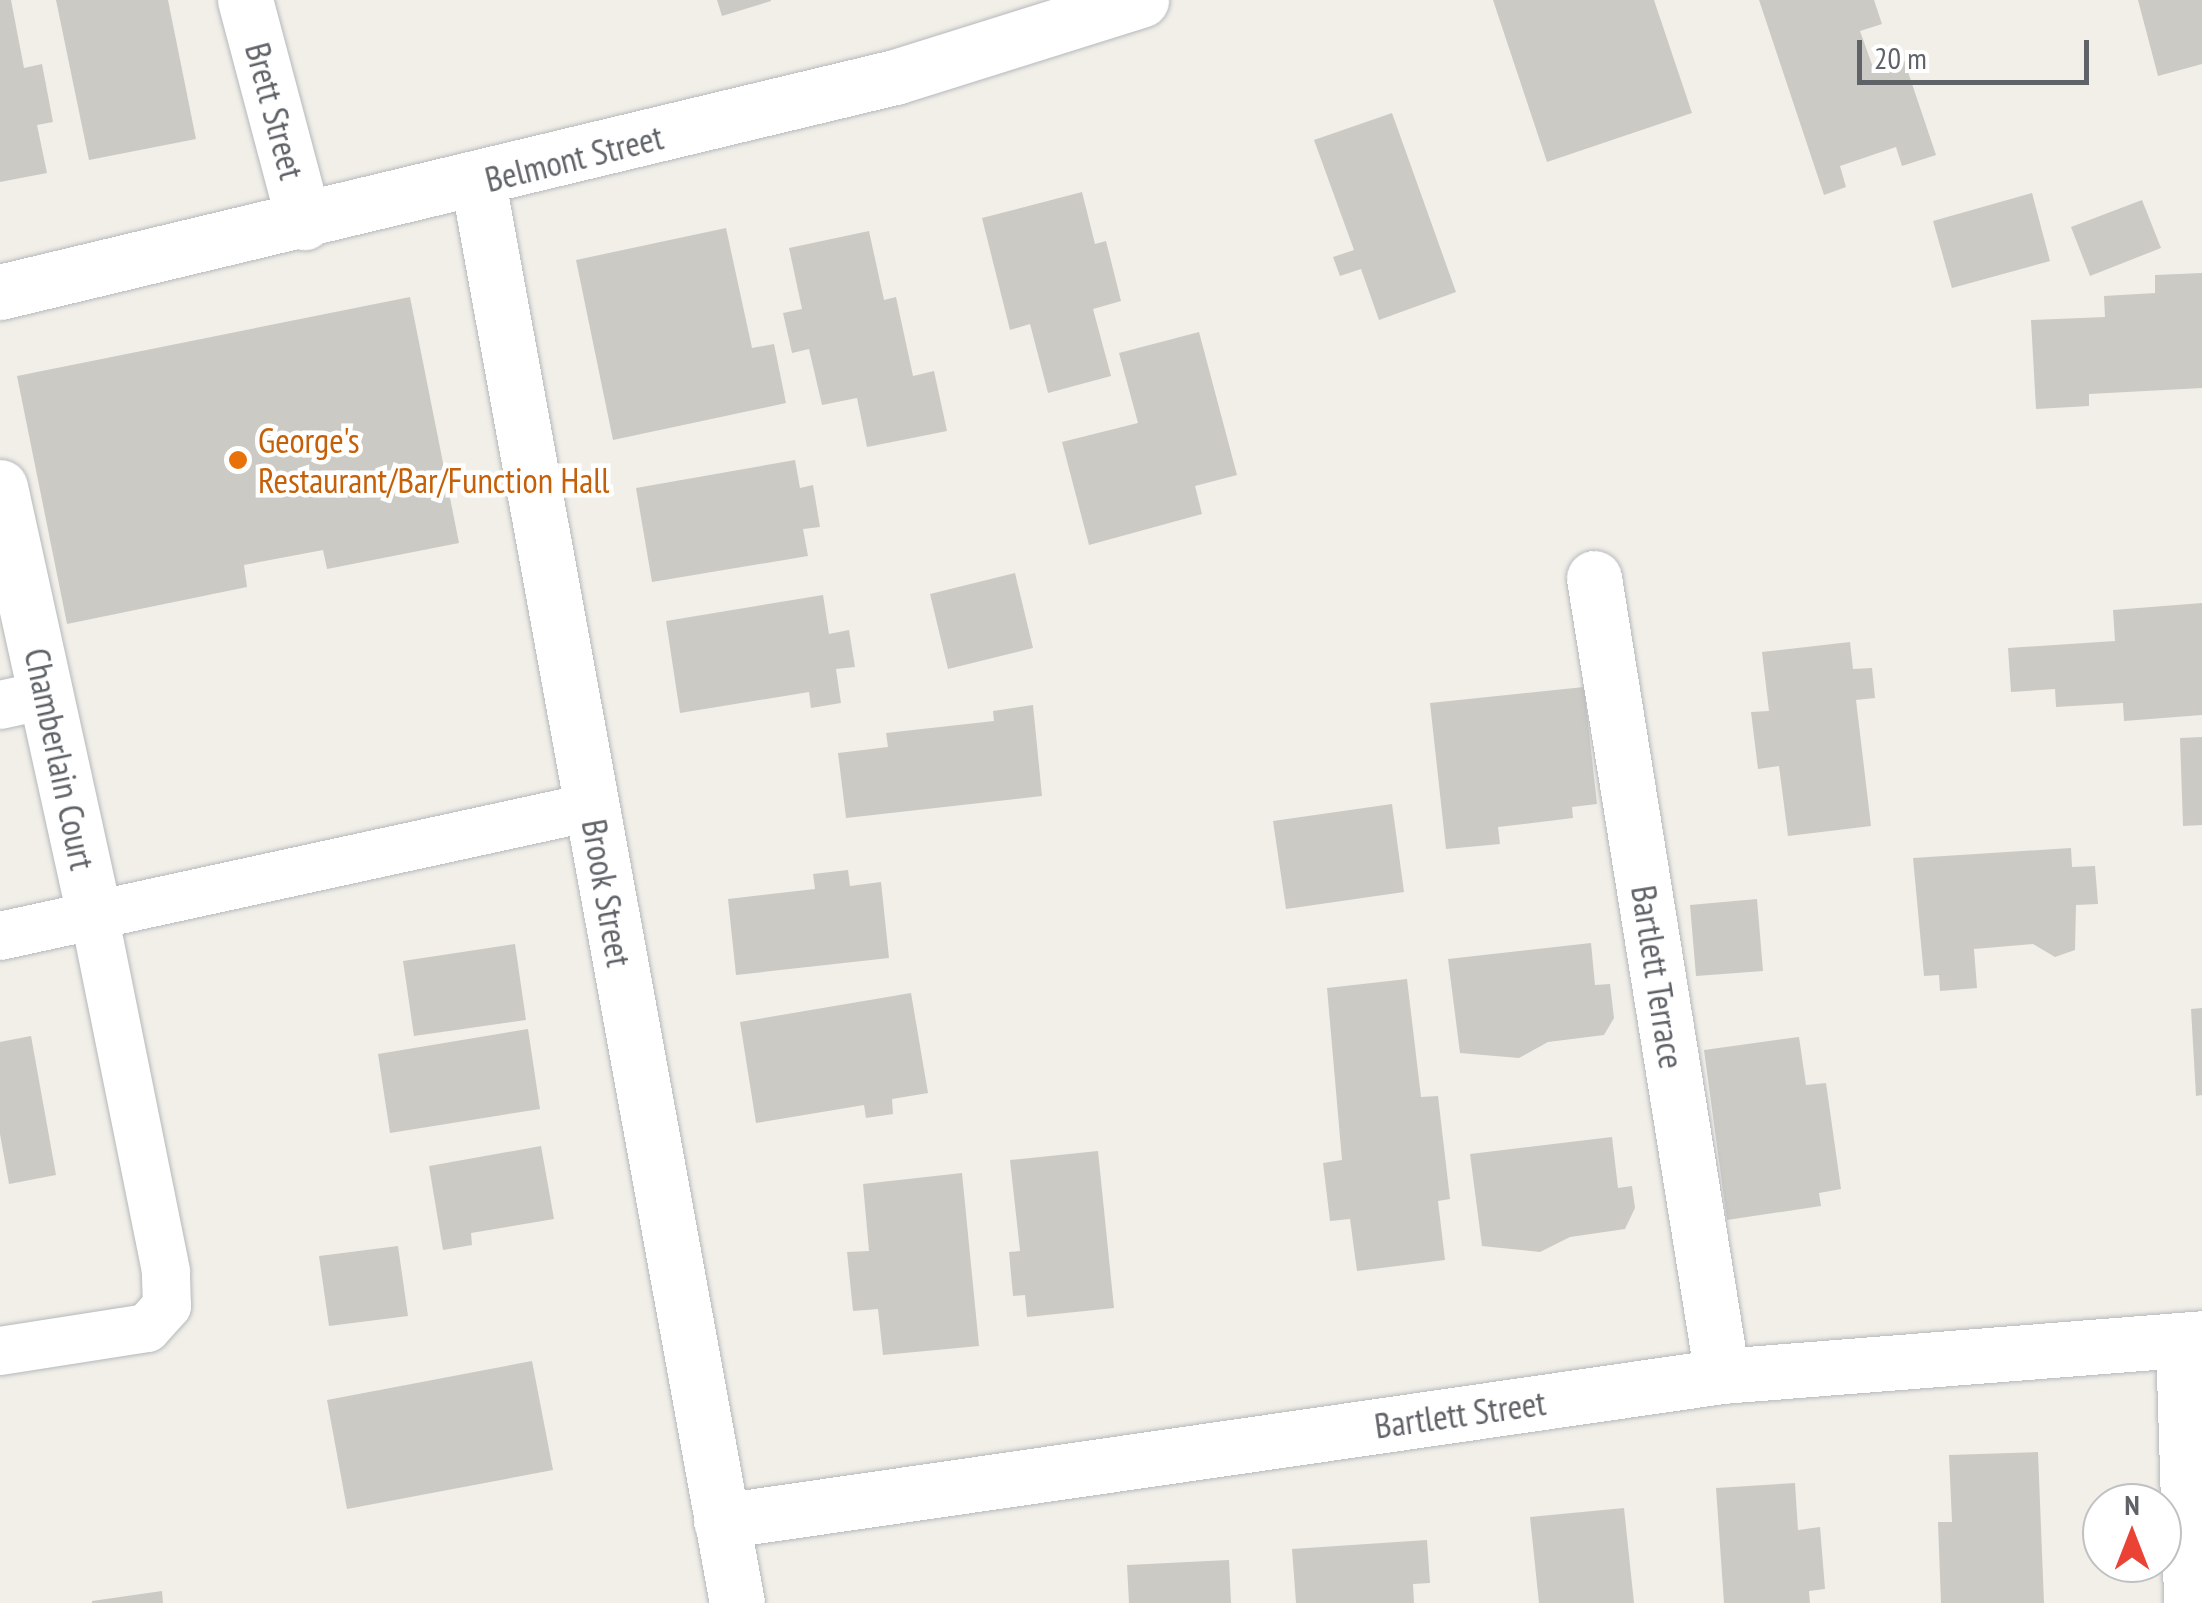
<!DOCTYPE html>
<html>
<head>
<meta charset="utf-8">
<style>
	body { margin:0 }
	#map { position:relative; width:2202px; height:1603px; overflow:hidden; background:#f1efe8; font-family:"PT Sans Narrow",sans-serif }
	div>[style] { position:absolute }
	.building>* { inset:0; background:#cccac5 }
	.roads { filter:drop-shadow(0 0 2px #b5b8bc) drop-shadow(0 0 2px #b5b8bc) }
	.lane>* { height:48px; margin:-24px; padding:0 24px; transform-origin:24px; border-radius:24px; background:#fff }
	.street>* { height:55px; margin:-27.5px; padding:0 27.5px; transform-origin:27.5px; border-radius:27.5px; background:#fff }
	.secondary>* { height:55px; margin:-27.5px; padding:0 27.5px; transform-origin:27.5px; border-radius:27.5px; background:#fff }
	.dots>* { width:28px; height:28px; translate:-50% -50%; box-sizing:border-box; border:5px solid #fff; border-radius:50% }
	span { translate:-50% -50%; white-space:nowrap; text-align:center; line-height:1.15; -webkit-text-stroke:9px #fff; paint-order:stroke }
	.street-label { font-size:35px; color:#5f6368 }
	.food-label { font-size:35px; color:#c56008 }
	.left { translate:0 -50%; text-align:left }
	.north { position:absolute; left:2082px; top:1483px; width:100px; height:100px; box-sizing:border-box; background:#fff; border:2px solid #bfc1c3; border-radius:50%; rotate:0deg; font-size:28px; font-weight:700; line-height:40px; text-align:center; color:#5f6368 }
	.north::after { content:''; display:block; margin:auto; width:35px; height:45px; background:#ea4335; clip-path:polygon(50% 0,100% 100%,50% 72%,0 100%) }
	.scale { position:absolute; left:1857px; top:40px; width:232px; height:45px; box-sizing:border-box; border:5px solid #5f6368; border-top:0; padding-left:12px; font-size:30px; line-height:35px; white-space:nowrap; color:#5f6368; -webkit-text-stroke:8px #fff; paint-order:stroke }
</style>
</head>
<body>
<div id="map">
	<div class="building">
		<i style="clip-path:polygon(0 0,11px 0,24px 68px,42px 64px,53px 122px,37px 125px,47px 173px,0 182px)"></i>
		<i style="clip-path:polygon(56px 0,168px 0,196px 139px,89px 160px)"></i>
		<i style="clip-path:polygon(717px 0,771px 0,771px 1px,722px 16px)"></i>
		<i style="clip-path:polygon(1493px 0,1654px 0,1692px 113px,1547px 162px)"></i>
		<i style="clip-path:polygon(1759px 0,1874px 0,1882px 24px,1860px 31px,1874px 70px,1904px 60px,1936px 155px,1902px 166px,1896px 147px,1840px 166px,1846px 187px,1824px 195px)"></i>
		<i style="clip-path:polygon(2138px 0,2202px 0,2202px 64px,2158px 76px)"></i>
		<i style="clip-path:polygon(1392px 113px,1456px 292px,1379px 320px,1361px 269px,1340px 276px,1333px 257px,1354px 250px,1314px 140px)"></i>
		<i style="clip-path:polygon(1082px 192px,1095px 244px,1106px 241px,1121px 301px,1093px 309px,1111px 376px,1048px 393px,1030px 324px,1010px 330px,982px 218px)"></i>
		<i style="clip-path:polygon(2032px 193px,2050px 261px,1952px 288px,1933px 221px)"></i>
		<i style="clip-path:polygon(2142px 200px,2161px 248px,2090px 276px,2071px 227px)"></i>
		<i style="clip-path:polygon(726px 228px,752px 348px,774px 344px,786px 403px,613px 440px,576px 260px)"></i>
		<i style="clip-path:polygon(869px 231px,884px 300px,896px 297px,913px 376px,934px 371px,947px 431px,867px 447px,857px 398px,822px 405px,809px 349px,792px 353px,783px 313px,802px 309px,789px 248px)"></i>
		<i style="clip-path:polygon(2202px 273px,2202px 388px,2089px 394px,2089px 406px,2036px 409px,2031px 320px,2105px 317px,2104px 296px,2155px 293px,2155px 275px)"></i>
		<i style="clip-path:polygon(410px 297px,459px 543px,327px 569px,323px 550px,244px 565px,247px 587px,67px 624px,17px 376px)"></i>
		<i style="clip-path:polygon(1199px 332px,1237px 475px,1195px 486px,1202px 514px,1089px 545px,1062px 442px,1138px 423px,1119px 353px)"></i>
		<i style="clip-path:polygon(795px 460px,800px 488px,813px 485px,820px 527px,803px 529px,808px 556px,652px 582px,636px 488px)"></i>
		<i style="clip-path:polygon(1015px 573px,1033px 648px,948px 669px,930px 594px)"></i>
		<i style="clip-path:polygon(823px 595px,829px 634px,849px 630px,855px 667px,836px 669px,841px 703px,811px 708px,809px 692px,680px 713px,666px 621px)"></i>
		<i style="clip-path:polygon(2202px 603px,2202px 715px,2124px 721px,2123px 703px,2056px 707px,2055px 689px,2011px 692px,2008px 648px,2115px 641px,2113px 610px)"></i>
		<i style="clip-path:polygon(1850px 642px,1853px 669px,1872px 668px,1875px 698px,1856px 700px,1871px 826px,1788px 836px,1779px 766px,1758px 769px,1751px 712px,1769px 711px,1762px 652px)"></i>
		<i style="clip-path:polygon(1584px 687px,1597px 804px,1572px 807px,1573px 818px,1498px 827px,1500px 844px,1446px 849px,1430px 703px)"></i>
		<i style="clip-path:polygon(1033px 705px,1042px 796px,846px 818px,838px 753px,888px 747px,886px 733px,994px 721px,993px 711px)"></i>
		<i style="clip-path:polygon(2202px 737px,2202px 825px,2183px 826px,2180px 738px)"></i>
		<i style="clip-path:polygon(1392px 804px,1404px 892px,1286px 909px,1273px 821px)"></i>
		<i style="clip-path:polygon(2071px 848px,2072px 867px,2095px 866px,2098px 904px,2076px 905px,2075px 950px,2055px 957px,2033px 944px,1974px 949px,1977px 988px,1940px 991px,1939px 975px,1924px 976px,1913px 858px)"></i>
		<i style="clip-path:polygon(848px 870px,850px 886px,881px 882px,889px 958px,736px 975px,728px 899px,815px 889px,813px 874px)"></i>
		<i style="clip-path:polygon(1757px 899px,1763px 971px,1696px 976px,1690px 905px)"></i>
		<i style="clip-path:polygon(1591px 943px,1595px 985px,1610px 984px,1614px 1018px,1604px 1035px,1548px 1042px,1519px 1058px,1460px 1053px,1448px 959px)"></i>
		<i style="clip-path:polygon(515px 944px,526px 1020px,414px 1036px,403px 961px)"></i>
		<i style="clip-path:polygon(1407px 979px,1421px 1097px,1438px 1096px,1450px 1199px,1438px 1201px,1445px 1260px,1357px 1271px,1350px 1219px,1330px 1221px,1323px 1163px,1342px 1160px,1327px 988px)"></i>
		<i style="clip-path:polygon(911px 993px,928px 1093px,892px 1099px,893px 1114px,866px 1118px,864px 1105px,756px 1123px,740px 1022px)"></i>
		<i style="clip-path:polygon(2202px 1008px,2202px 1095px,2196px 1096px,2191px 1009px)"></i>
		<i style="clip-path:polygon(528px 1029px,540px 1109px,390px 1133px,378px 1054px)"></i>
		<i style="clip-path:polygon(31px 1036px,56px 1175px,9px 1184px,0 1134px,0 1042px)"></i>
		<i style="clip-path:polygon(1799px 1037px,1806px 1085px,1826px 1083px,1841px 1189px,1819px 1193px,1821px 1206px,1727px 1220px,1704px 1050px)"></i>
		<i style="clip-path:polygon(1612px 1137px,1618px 1188px,1632px 1186px,1635px 1208px,1625px 1229px,1570px 1237px,1540px 1252px,1482px 1246px,1470px 1154px)"></i>
		<i style="clip-path:polygon(541px 1146px,554px 1219px,471px 1233px,472px 1245px,443px 1250px,429px 1166px)"></i>
		<i style="clip-path:polygon(1098px 1151px,1114px 1308px,1027px 1317px,1025px 1295px,1013px 1296px,1009px 1252px,1020px 1251px,1010px 1160px)"></i>
		<i style="clip-path:polygon(962px 1173px,979px 1346px,883px 1355px,878px 1309px,853px 1311px,847px 1252px,869px 1251px,863px 1184px)"></i>
		<i style="clip-path:polygon(398px 1246px,408px 1316px,329px 1326px,319px 1256px)"></i>
		<i style="clip-path:polygon(532px 1361px,553px 1470px,347px 1509px,327px 1400px)"></i>
		<i style="clip-path:polygon(2038px 1452px,2044px 1603px,1941px 1603px,1938px 1522px,1952px 1522px,1949px 1455px)"></i>
		<i style="clip-path:polygon(1795px 1483px,1798px 1530px,1820px 1527px,1825px 1589px,1809px 1591px,1810px 1603px,1724px 1603px,1716px 1488px)"></i>
		<i style="clip-path:polygon(1624px 1508px,1634px 1603px,1539px 1603px,1530px 1517px)"></i>
		<i style="clip-path:polygon(1427px 1540px,1430px 1583px,1413px 1584px,1414px 1603px,1296px 1603px,1292px 1549px)"></i>
		<i style="clip-path:polygon(1229px 1560px,1231px 1603px,1129px 1603px,1127px 1565px)"></i>
		<i style="clip-path:polygon(162px 1591px,163px 1603px,92px 1603px,92px 1601px)"></i>
	</div>
	<div class="roads">
		<div class="lane">
			<i style="left:0;top:705px;width:47px;rotate:-12.3deg"></i>
			<i style="left:0;top:936px;width:605px;rotate:-12.31deg"></i>
			<i style="left:0;top:1351px;width:149px;rotate:-8.9deg"></i>
			<i style="left:147px;top:1328px;width:30px;rotate:-48deg"></i>
			<i style="left:167px;top:1306px;width:35px;rotate:-92deg"></i>
			<i style="left:166px;top:1271px;width:364px;rotate:-101.4deg"></i>
		</div>
		<div class="street">
			<i style="left:245px;top:0;width:230px;rotate:75.1deg"></i>
			<i style="left:478px;top:182px;width:1444px;rotate:79.67deg"></i>
			<i style="left:0;top:487px;width:437px;rotate:77.6deg"></i>
			<i style="left:1594px;top:578px;width:808px;rotate:80.89deg"></i>
			<i style="left:2183px;top:1342px;width:261px;rotate:88.2deg"></i>
			<i style="left:721px;top:1521px;width:1011px;rotate:-8.24deg"></i>
			<i style="left:1722px;top:1376px;width:482px;rotate:-4.5deg"></i>
		</div>
		<div class="secondary">
			<i style="left:0;top:292px;width:920px;rotate:-13.51deg"></i>
			<i style="left:895px;top:77px;width:258px;rotate:-17.4deg"></i>
		</div>
	</div>
	<div class="dots">
		<i style="left:238px;top:460px;background:#e8710a"></i>
	</div>
	<div class="street-label">
		<span style="left:275px;top:111px;rotate:75deg">Brett Street</span>
		<span style="left:574px;top:158px;rotate:-14deg">Belmont Street</span>
		<span style="left:60px;top:759px;rotate:78deg">Chamberlain Court</span>
		<span style="left:607px;top:893px;rotate:80deg">Brook Street</span>
		<span style="left:1658px;top:977px;rotate:81deg">Bartlett Terrace</span>
		<span style="left:1460px;top:1414px;rotate:-8deg">Bartlett Street</span>
	</div>
	<div class="food-label">
		<span class="left" style="left:258px;top:460px">George's<br>Restaurant/Bar/Function Hall</span>
	</div>
	<div class="north">N</div>
	<div class="scale">20 m</div>
</div>
</body>
</html>
